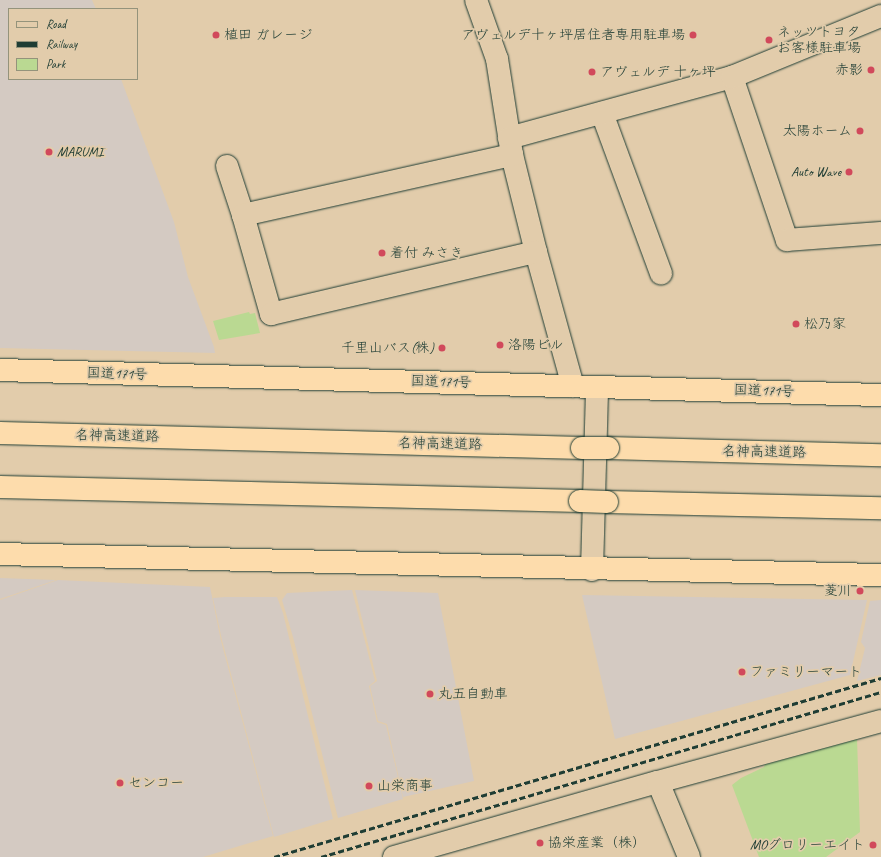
<!DOCTYPE html>
<html>
<head>
<meta charset="utf-8">
<style>
	body { margin:0 }
	#map { position:relative; width:881px; height:857px; overflow:hidden; background:#e2ccab; font-family:Caveat,"Klee One",sans-serif }
	div>[style] { position:absolute }
	.built>* { inset:0; background:#d4cac2 }
	.green>* { inset:0; background:#bad992 }
	.roads { filter:drop-shadow(0 0 1px #1f3d34) drop-shadow(0 0 1px #1f3d34) }
	.minor>* { height:22px; margin:-11px; padding:0 11px; transform-origin:11px; border-radius:11px; background:#e2ccab }
	.highway>* { height:22px; margin:-11px; padding:0 11px; transform-origin:11px; border-radius:11px; background:#fddcac }
	.rail>* { height:3px; margin-top:-1.5px; transform-origin:0; background:repeating-linear-gradient(90deg,#1f3d34 0 6px,transparent 0 9px) }
	.bridges { filter:drop-shadow(0 0 1px #1f3d34) drop-shadow(0 0 1px #1f3d34) }
	.highway-bridge>* { height:22px; margin:-11px; padding:0 11px; transform-origin:11px; border-radius:11px; background:#fddcac }
	.dots>* { width:11px; height:11px; translate:-50% -50%; box-sizing:border-box; border:2px solid #e2ccab; border-radius:50% }
	span { translate:-50% -50%; white-space:nowrap; text-align:center; line-height:1.15; -webkit-text-stroke:3.5px #e2ccab; paint-order:stroke }
	.poi-label { font-size:14px; color:#1f3d34 }
	.left { translate:0 -50%; text-align:left }
	.right { translate:-100% -50%; text-align:right }
	.street-label { font-size:14px; color:#1f3d34 }
	.legend { position:absolute; left:8px; top:8px; width:130px; height:72px; box-sizing:border-box; background:#e2ccab; border:1px solid #94937b; margin:0; padding:5px 7px; list-style:none; font-size:12px; color:#1f3d34 }
	.legend li { display:flex; align-items:center; gap:8px; height:20px }
	.legend b { width:20px; border:1px solid #94937b }
</style>
</head>
<body>
<div id="map">
	<div class="built">
		<i style="clip-path:polygon(0 0,92px 0,96px 9px,9px 9px,9px 79px,121px 79px,174px 222px,188px 277px,214px 347px,215px 353px,0 348px)"></i>
		<i style="clip-path:polygon(0 578px,56px 580px,0 599px)"></i>
		<i style="clip-path:polygon(58px 580px,210px 587px,221px 641px,273px 836px,203px 857px,0 857px,0 600px)"></i>
		<i style="clip-path:polygon(352px 590px,375px 681px,369px 686px,377px 722px,386px 725px,403px 799px,338px 818px,293px 637px,282px 600px,287px 593px)"></i>
		<i style="clip-path:polygon(355px 590px,438px 593px,474px 781px,403px 797px,387px 724px,378px 721px,370px 686px,377px 681px)"></i>
		<i style="clip-path:polygon(582px 595px,867px 600px,850px 675px,615px 739px)"></i>
		<i style="clip-path:polygon(225px 597px,277px 597px,283px 613px,333px 819px,274px 837px,222px 640px,213px 598px)"></i>
		<i style="clip-path:polygon(881px 600px,881px 675px,857px 681px,865px 648px,861px 642px,870px 601px)"></i>
	</div>
	<div class="green">
		<i style="clip-path:polygon(249px 312px,250px 314px,255px 313px,260px 333px,219px 340px,213px 321px)"></i>
		<i style="clip-path:polygon(857px 738px,860px 832px,826px 857px,759px 857px,732px 785px,741px 778px,764px 767px,766px 762px)"></i>
	</div>
	<div class="roads">
		<div class="minor">
			<i style="left:476px;top:0;width:63px;rotate:70.4deg"></i>
			<i style="left:497px;top:59px;width:97px;rotate:81.1deg"></i>
			<i style="left:512px;top:155px;width:100px;rotate:76.1deg"></i>
			<i style="left:536px;top:252px;width:139px;rotate:74.6deg"></i>
			<i style="left:732px;top:77px;width:172px;rotate:71.4deg"></i>
			<i style="left:787px;top:240px;width:94px;rotate:-4.3deg"></i>
			<i style="left:602px;top:113px;width:171px;rotate:69.8deg"></i>
			<i style="left:509px;top:138px;width:231px;rotate:-15.3deg"></i>
			<i style="left:732px;top:77px;width:161px;rotate:-22.3deg"></i>
			<i style="left:227px;top:166px;width:52px;rotate:71.9deg"></i>
			<i style="left:243px;top:215px;width:103px;rotate:74.2deg"></i>
			<i style="left:271px;top:314px;width:272px;rotate:-13.2deg"></i>
			<i style="left:243px;top:215px;width:276px;rotate:-12.6deg"></i>
			<i style="left:592px;top:570px;width:183px;rotate:-88.4deg"></i>
			<i style="left:658px;top:782px;width:81px;rotate:67.5deg"></i>
			<i style="left:394px;top:857px;width:274px;rotate:-15.9deg"></i>
			<i style="left:658px;top:782px;width:231px;rotate:-15.3deg"></i>
		</div>
		<div class="highway">
			<i style="left:0;top:370px;width:881px;rotate:1.63deg"></i>
			<i style="left:0;top:433px;width:582px;rotate:1.48deg"></i>
			<i style="left:608px;top:448px;width:273px;rotate:1.5deg"></i>
			<i style="left:0;top:487px;width:580px;rotate:1.38deg"></i>
			<i style="left:607px;top:502px;width:274px;rotate:1.3deg"></i>
			<i style="left:0;top:554px;width:881px;rotate:1.37deg"></i>
		</div>
	</div>
	<div class="rail">
		<i style="left:274px;top:857px;width:633px;rotate:-16.43deg"></i>
		<i style="left:321px;top:857px;width:584px;rotate:-16.42deg"></i>
	</div>
	<div class="bridges">
		<div class="highway-bridge">
			<i style="left:582px;top:448px;width:26px"></i>
			<i style="left:580px;top:501px;width:27px;rotate:2deg"></i>
		</div>
	</div>
	<div class="dots">
		<i style="left:216px;top:35px;background:#d1495b"></i>
		<i style="left:693px;top:35px;background:#d1495b"></i>
		<i style="left:769px;top:40px;background:#d1495b"></i>
		<i style="left:871px;top:70px;background:#d1495b"></i>
		<i style="left:592px;top:72px;background:#d1495b"></i>
		<i style="left:860px;top:131px;background:#d1495b"></i>
		<i style="left:49px;top:152px;background:#d1495b"></i>
		<i style="left:849px;top:172px;background:#d1495b"></i>
		<i style="left:382px;top:253px;background:#d1495b"></i>
		<i style="left:796px;top:324px;background:#d1495b"></i>
		<i style="left:500px;top:345px;background:#d1495b"></i>
		<i style="left:442px;top:348px;background:#d1495b"></i>
		<i style="left:860px;top:591px;background:#d1495b"></i>
		<i style="left:742px;top:672px;background:#d1495b"></i>
		<i style="left:430px;top:694px;background:#d1495b"></i>
		<i style="left:120px;top:783px;background:#d1495b"></i>
		<i style="left:369px;top:786px;background:#d1495b"></i>
		<i style="left:540px;top:843px;background:#d1495b"></i>
		<i style="left:873px;top:845px;background:#d1495b"></i>
	</div>
	<div class="poi-label">
		<span class="left" style="left:777px;top:40px">ネッツトヨタ<br>お客様駐車場</span>
		<span class="left" style="left:224px;top:35px">植田 ガレージ</span>
		<span class="right" style="left:685px;top:35px">アヴェルデ十ヶ坪居住者専用駐車場</span>
		<span class="right" style="left:863px;top:70px">赤影</span>
		<span class="left" style="left:600px;top:72px">アヴェルデ 十ヶ坪</span>
		<span class="right" style="left:852px;top:131px">太陽ホーム</span>
		<span class="left" style="left:57px;top:152px">MARUMI</span>
		<span class="right" style="left:841px;top:172px">Auto Wave</span>
		<span class="left" style="left:390px;top:253px">着付 みさき</span>
		<span class="left" style="left:804px;top:324px">松乃家</span>
		<span class="left" style="left:508px;top:345px">洛陽ビル</span>
		<span class="right" style="left:434px;top:348px">千里山バス(株)</span>
		<span class="right" style="left:852px;top:591px">菱川</span>
		<span class="left" style="left:750px;top:672px">ファミリーマート</span>
		<span class="left" style="left:438px;top:694px">丸五自動車</span>
		<span class="left" style="left:128px;top:783px">センコー</span>
		<span class="left" style="left:377px;top:786px">山栄商事</span>
		<span class="left" style="left:548px;top:843px">協栄産業（株）</span>
		<span class="right" style="left:865px;top:845px">MOグロリーエイト</span>
	</div>
	<div class="street-label">
		<span style="left:117px;top:374px;rotate:2deg">国道171号</span>
		<span style="left:441px;top:382px;rotate:2deg">国道171号</span>
		<span style="left:764px;top:391px;rotate:2deg">国道171号</span>
		<span style="left:117px;top:436px;rotate:1deg">名神高速道路</span>
		<span style="left:440px;top:444px;rotate:1deg">名神高速道路</span>
		<span style="left:764px;top:452px;rotate:1deg">名神高速道路</span>
	</div>
	<ul class="legend">
	<li><b style="height:5px;background:#e2ccab"></b>Road</li>
	<li><b style="height:5px;background:#1f3d34"></b>Railway</li>
	<li><b style="height:11px;background:#bad992"></b>Park</li>
	</ul>
</div>
</body>
</html>
